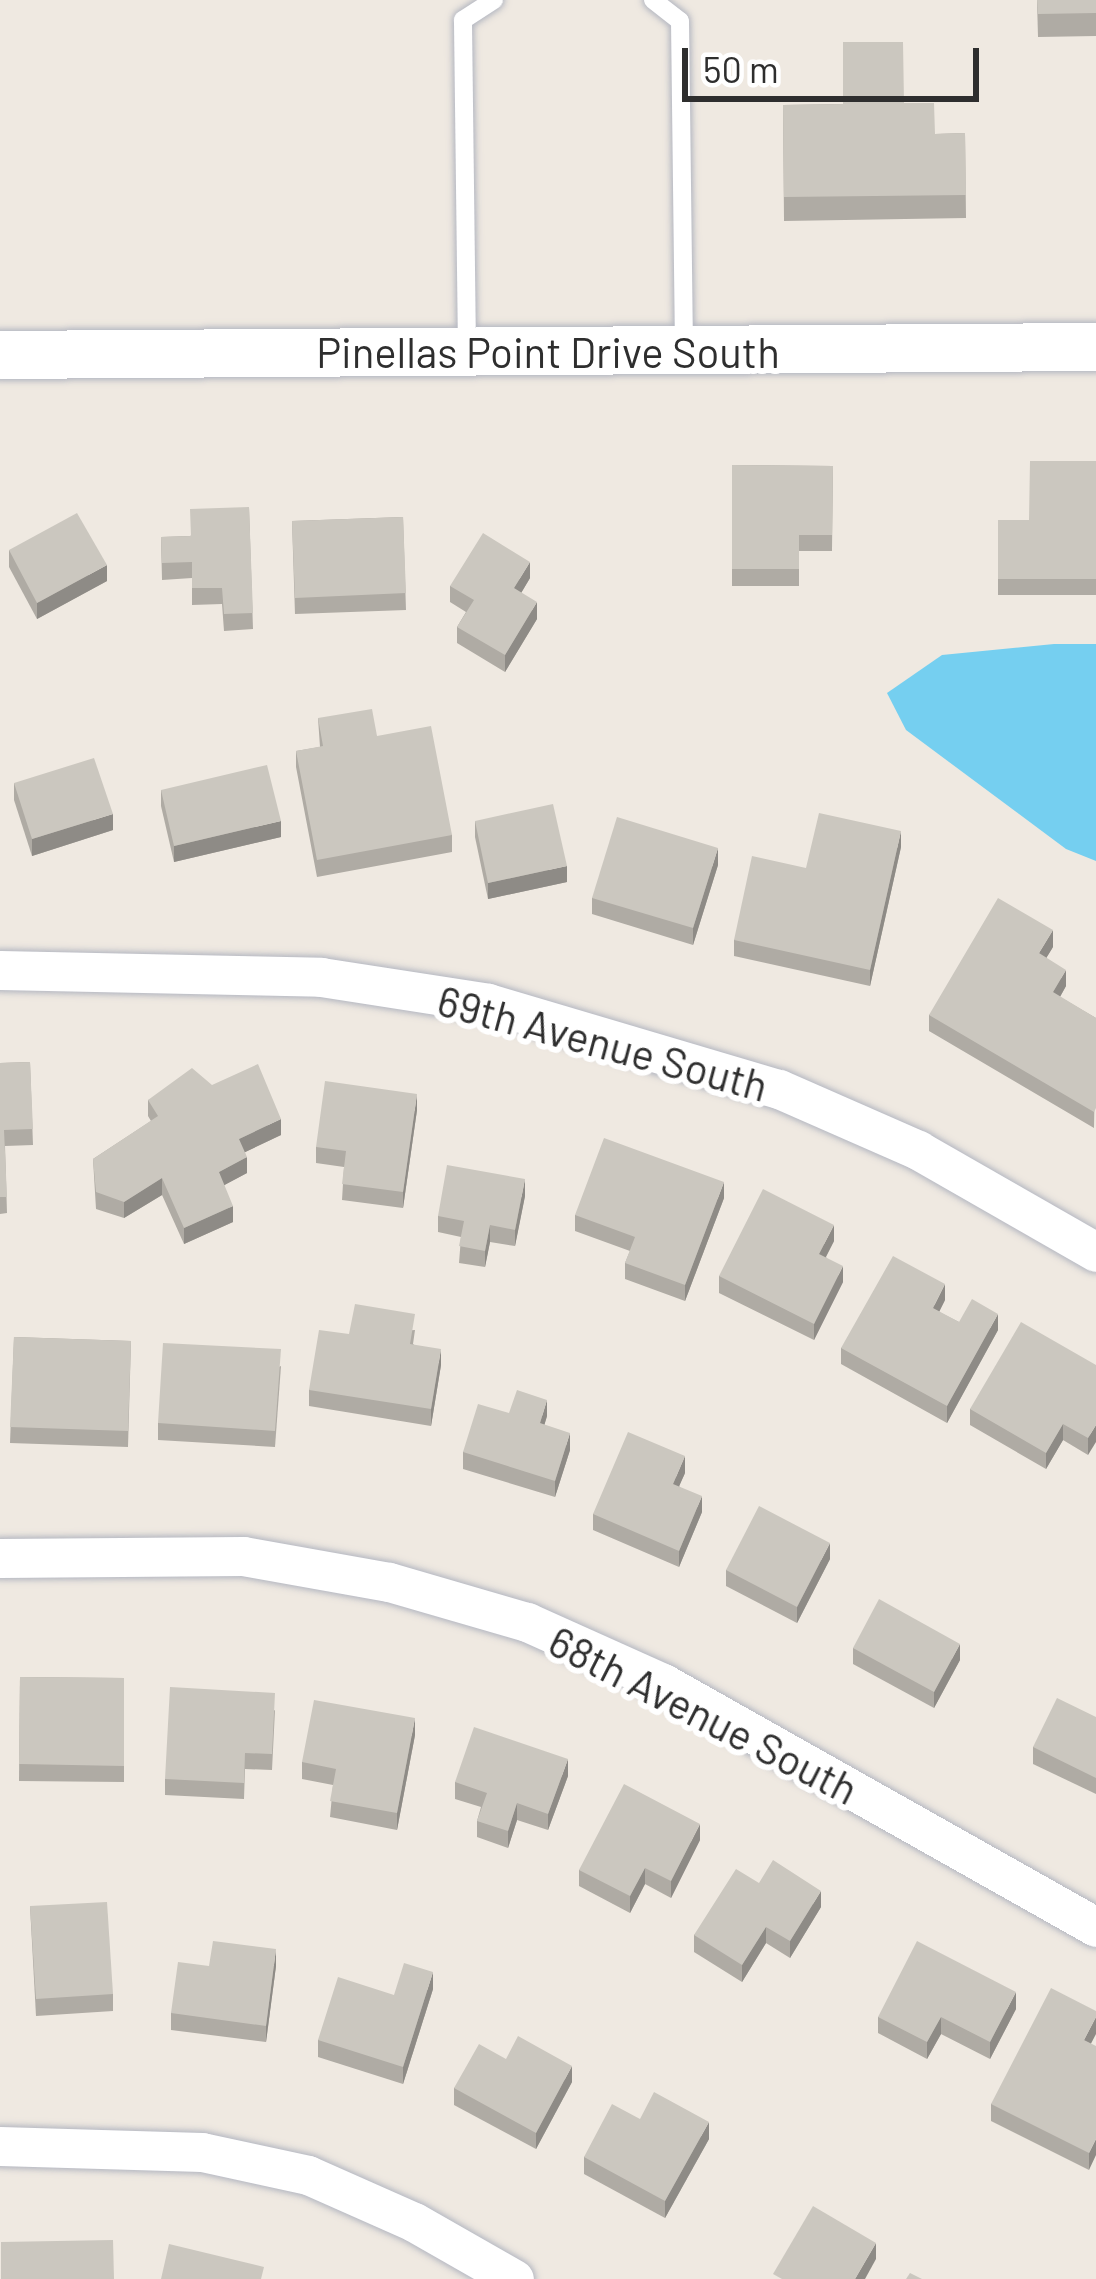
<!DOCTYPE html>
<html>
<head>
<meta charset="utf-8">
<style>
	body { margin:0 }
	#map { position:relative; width:1096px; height:2279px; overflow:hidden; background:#efe9e1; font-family:Barlow,sans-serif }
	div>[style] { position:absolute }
	.water>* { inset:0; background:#75cff0 }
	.roads { filter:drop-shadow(0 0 3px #b4b7c1) drop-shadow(0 0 3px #b4b7c1) }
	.service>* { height:18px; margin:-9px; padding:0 9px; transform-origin:9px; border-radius:9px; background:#fff }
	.minor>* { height:39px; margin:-19.5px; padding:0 19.5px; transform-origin:19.5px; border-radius:19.5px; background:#fff }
	.tertiary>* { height:48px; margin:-24px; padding:0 24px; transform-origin:24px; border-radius:24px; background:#fff }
	.wall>* { inset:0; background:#afaba4 }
	.shaded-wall>* { inset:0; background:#8e8b86 }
	.building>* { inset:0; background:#cbc7bf }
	span { translate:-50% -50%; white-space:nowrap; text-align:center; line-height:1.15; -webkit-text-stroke:12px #fff; paint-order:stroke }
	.street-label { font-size:42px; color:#2e2e2e }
	.scale { position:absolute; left:682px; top:48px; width:297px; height:54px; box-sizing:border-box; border:6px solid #2e2e2e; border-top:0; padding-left:15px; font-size:36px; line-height:42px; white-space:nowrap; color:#2e2e2e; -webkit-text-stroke:9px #fff; paint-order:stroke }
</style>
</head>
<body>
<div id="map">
	<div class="water">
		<i style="clip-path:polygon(1054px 644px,1096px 644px,1096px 861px,1066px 849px,906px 730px,887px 693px,942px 655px)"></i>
	</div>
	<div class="roads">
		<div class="service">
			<i style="left:653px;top:0;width:34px;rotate:38deg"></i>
			<i style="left:680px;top:21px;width:324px;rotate:89.3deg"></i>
			<i style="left:467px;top:350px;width:330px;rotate:-90.7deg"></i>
			<i style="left:463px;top:20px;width:37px;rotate:-33deg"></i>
		</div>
		<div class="minor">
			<i style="left:0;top:970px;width:321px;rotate:1.2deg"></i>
			<i style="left:321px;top:977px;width:169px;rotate:8.8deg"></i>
			<i style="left:488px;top:1003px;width:303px;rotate:16.5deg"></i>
			<i style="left:779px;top:1089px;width:152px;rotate:23.7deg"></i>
			<i style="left:918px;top:1150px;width:205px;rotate:29.8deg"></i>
			<i style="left:0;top:1558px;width:243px;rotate:-0.5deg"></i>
			<i style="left:243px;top:1556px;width:148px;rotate:10.1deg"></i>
			<i style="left:389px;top:1582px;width:144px;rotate:16.2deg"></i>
			<i style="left:527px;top:1622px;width:149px;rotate:24.2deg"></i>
			<i style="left:663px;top:1683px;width:497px;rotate:29.4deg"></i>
			<i style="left:0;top:2146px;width:202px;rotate:1.7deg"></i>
			<i style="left:202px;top:2152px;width:108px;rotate:12.2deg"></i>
			<i style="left:308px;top:2175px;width:116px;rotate:23.9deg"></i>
			<i style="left:414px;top:2222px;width:115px;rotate:29.7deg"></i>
		</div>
		<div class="tertiary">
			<i style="left:0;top:355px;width:1096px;rotate:-0.42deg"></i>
		</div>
	</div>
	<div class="wall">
		<i style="clip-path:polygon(1037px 0,1096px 0,1096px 36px,1038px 37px)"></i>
		<i style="clip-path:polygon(904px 103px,935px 134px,965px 133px,966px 218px,784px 221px,783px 105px)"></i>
		<i style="clip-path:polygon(1096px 461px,1096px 595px,998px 595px,998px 520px,1029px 520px)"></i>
		<i style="clip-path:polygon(732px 465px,833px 466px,832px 551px,799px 551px,799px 586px,732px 586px)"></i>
		<i style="clip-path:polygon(249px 507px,253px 629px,224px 631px,222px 604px,192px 605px,192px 578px,162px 580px,161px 537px,190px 536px)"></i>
		<i style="clip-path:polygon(403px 517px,406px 610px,295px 614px,292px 521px)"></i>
		<i style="clip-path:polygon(9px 550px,107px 581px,37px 619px,9px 567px)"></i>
		<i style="clip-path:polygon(530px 578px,521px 593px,537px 619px,505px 672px,457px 643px,457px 627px,466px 612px,450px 602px,450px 586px)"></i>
		<i style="clip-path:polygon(318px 718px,377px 736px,452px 835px,452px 852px,317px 877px,296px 767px,296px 751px,320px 747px)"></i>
		<i style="clip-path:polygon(14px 783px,113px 830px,32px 856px,14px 800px)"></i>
		<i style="clip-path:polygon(161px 790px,281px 837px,174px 862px,161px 806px)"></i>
		<i style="clip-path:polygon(475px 821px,567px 882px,488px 899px,475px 837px)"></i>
		<i style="clip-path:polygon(901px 847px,870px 986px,734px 956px,734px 940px,806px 868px)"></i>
		<i style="clip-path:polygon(718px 865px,693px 945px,592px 914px,592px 898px)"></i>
		<i style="clip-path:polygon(1053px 947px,1046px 958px,1066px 986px,1060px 997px,1096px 1018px,1094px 1128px,929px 1031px,929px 1015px)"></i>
		<i style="clip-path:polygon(30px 1062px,33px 1145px,5px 1146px,7px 1213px,0 1214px,0 1063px)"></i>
		<i style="clip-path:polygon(212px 1085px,281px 1135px,245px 1152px,247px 1173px,224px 1185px,233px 1222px,184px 1244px,162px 1195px,124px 1218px,96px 1209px,93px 1159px,151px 1121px,148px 1116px,148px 1100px)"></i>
		<i style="clip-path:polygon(417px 1110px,403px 1208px,342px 1200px,344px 1167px,316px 1163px,316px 1147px)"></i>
		<i style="clip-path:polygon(525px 1196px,515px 1246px,490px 1242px,485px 1267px,459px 1263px,461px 1237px,438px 1232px,438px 1216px)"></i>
		<i style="clip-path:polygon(724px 1198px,685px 1301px,625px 1279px,625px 1263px,630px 1251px,575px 1231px,575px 1215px)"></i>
		<i style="clip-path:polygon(834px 1241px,826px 1257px,843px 1282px,814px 1340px,719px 1293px,719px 1276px)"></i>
		<i style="clip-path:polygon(945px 1300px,939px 1312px,959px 1322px,998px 1330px,947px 1423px,841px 1364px,841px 1348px)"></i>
		<i style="clip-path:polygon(415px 1330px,413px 1344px,441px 1365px,431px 1426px,309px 1406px,309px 1390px,349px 1334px)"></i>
		<i style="clip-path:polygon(14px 1337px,131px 1341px,128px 1447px,10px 1443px)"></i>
		<i style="clip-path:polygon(1096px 1365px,1088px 1455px,1063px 1440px,1046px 1469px,970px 1425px,970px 1409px)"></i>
		<i style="clip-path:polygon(281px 1366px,275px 1447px,158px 1440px,158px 1423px)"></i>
		<i style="clip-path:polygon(509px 1413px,547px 1416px,544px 1425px,570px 1450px,555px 1497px,463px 1469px,463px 1452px)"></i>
		<i style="clip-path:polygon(685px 1473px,679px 1486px,702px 1512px,679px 1567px,593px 1530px,593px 1514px)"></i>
		<i style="clip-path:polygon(830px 1559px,797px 1623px,726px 1586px,726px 1570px)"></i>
		<i style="clip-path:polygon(853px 1648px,960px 1660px,934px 1708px,853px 1664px)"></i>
		<i style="clip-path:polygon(20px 1677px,124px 1678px,124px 1782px,19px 1781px)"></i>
		<i style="clip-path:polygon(275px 1710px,272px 1770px,245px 1769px,244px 1799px,165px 1795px,165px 1779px)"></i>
		<i style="clip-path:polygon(1096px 1717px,1096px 1794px,1033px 1764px,1033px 1747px)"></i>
		<i style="clip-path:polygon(415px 1735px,397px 1830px,330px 1817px,333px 1785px,302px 1779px,302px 1762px)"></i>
		<i style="clip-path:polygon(568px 1776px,548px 1830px,517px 1820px,508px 1848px,477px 1837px,477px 1821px,481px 1807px,455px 1799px,455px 1782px)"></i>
		<i style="clip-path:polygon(700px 1840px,671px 1898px,645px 1884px,630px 1913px,579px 1886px,579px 1870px)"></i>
		<i style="clip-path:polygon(759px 1883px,821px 1907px,790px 1958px,766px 1943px,742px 1982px,694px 1952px,694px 1935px)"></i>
		<i style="clip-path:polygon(30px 1906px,113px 1994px,113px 2011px,36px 2016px)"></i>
		<i style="clip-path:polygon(209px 1966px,276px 1966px,266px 2042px,171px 2030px,171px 2013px)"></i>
		<i style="clip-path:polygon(433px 1989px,403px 2084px,318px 2057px,318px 2040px,394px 1995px)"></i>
		<i style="clip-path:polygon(1016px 2009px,990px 2059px,941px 2034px,927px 2059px,878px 2033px,878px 2017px)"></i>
		<i style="clip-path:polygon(1091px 2044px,1089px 2170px,991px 2121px,991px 2104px)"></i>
		<i style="clip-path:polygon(506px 2059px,572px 2082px,536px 2149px,454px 2105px,454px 2088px)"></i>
		<i style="clip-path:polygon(640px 2119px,709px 2139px,665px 2218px,584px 2174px,584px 2157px)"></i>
	</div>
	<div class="shaded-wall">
		<i style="clip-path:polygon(530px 562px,530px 578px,514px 605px,514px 588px)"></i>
		<i style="clip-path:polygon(107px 565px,107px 581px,37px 619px,37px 603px)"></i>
		<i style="clip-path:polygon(537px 602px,537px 619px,505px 672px,505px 655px)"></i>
		<i style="clip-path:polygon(113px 814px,113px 830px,32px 856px,32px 839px)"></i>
		<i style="clip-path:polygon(281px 821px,281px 837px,174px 862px,174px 846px)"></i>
		<i style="clip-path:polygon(901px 831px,901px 847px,870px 986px,870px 970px)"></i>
		<i style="clip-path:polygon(718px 848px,718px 865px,693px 945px,693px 928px)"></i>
		<i style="clip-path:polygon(567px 866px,567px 882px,488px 899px,488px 883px)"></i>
		<i style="clip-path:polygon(1053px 930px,1053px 947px,1039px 970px,1039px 953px)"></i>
		<i style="clip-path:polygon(1066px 970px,1066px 986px,1053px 1009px,1053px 992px)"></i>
		<i style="clip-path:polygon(417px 1094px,417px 1110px,403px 1208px,403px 1192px)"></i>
		<i style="clip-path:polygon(281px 1119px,281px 1135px,239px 1155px,239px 1139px)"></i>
		<i style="clip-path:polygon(247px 1157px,247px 1173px,219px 1188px,219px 1172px)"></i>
		<i style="clip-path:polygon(162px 1178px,162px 1195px,124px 1218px,124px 1202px)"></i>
		<i style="clip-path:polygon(525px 1179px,525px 1196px,515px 1246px,515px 1230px)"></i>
		<i style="clip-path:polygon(724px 1182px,724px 1198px,685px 1301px,685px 1285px)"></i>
		<i style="clip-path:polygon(233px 1206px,233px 1222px,184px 1244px,184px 1228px)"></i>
		<i style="clip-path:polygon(490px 1225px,490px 1242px,485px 1267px,485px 1251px)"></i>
		<i style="clip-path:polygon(834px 1225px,834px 1241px,819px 1270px,819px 1254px)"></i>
		<i style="clip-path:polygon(843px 1266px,843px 1282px,814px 1340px,814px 1324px)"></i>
		<i style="clip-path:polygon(945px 1284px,945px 1300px,933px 1324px,933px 1308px)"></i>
		<i style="clip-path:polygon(998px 1314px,998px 1330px,947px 1423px,947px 1406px)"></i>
		<i style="clip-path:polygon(441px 1349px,441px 1365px,431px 1426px,431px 1409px)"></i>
		<i style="clip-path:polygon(547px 1400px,547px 1416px,540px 1440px,540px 1423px)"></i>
		<i style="clip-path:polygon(1063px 1424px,1063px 1440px,1046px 1469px,1046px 1453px)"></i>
		<i style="clip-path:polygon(1096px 1425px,1096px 1442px,1088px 1455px,1088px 1438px)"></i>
		<i style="clip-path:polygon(570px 1433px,570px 1450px,555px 1497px,555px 1481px)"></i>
		<i style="clip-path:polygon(685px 1456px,685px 1473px,673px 1500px,673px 1484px)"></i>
		<i style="clip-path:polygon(702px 1496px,702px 1512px,679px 1567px,679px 1551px)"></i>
		<i style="clip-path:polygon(830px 1543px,830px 1559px,797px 1623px,797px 1607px)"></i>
		<i style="clip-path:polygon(960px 1644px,960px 1660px,934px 1708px,934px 1692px)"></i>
		<i style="clip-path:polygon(415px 1718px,415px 1735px,397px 1830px,397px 1813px)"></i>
		<i style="clip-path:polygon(568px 1759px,568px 1776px,548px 1830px,548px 1814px)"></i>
		<i style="clip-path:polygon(517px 1803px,517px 1820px,508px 1848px,508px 1831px)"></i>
		<i style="clip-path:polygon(700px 1824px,700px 1840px,671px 1898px,671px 1881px)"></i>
		<i style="clip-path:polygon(645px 1868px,645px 1884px,630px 1913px,630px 1896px)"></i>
		<i style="clip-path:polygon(821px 1891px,821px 1907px,790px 1958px,790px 1941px)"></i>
		<i style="clip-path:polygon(766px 1927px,766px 1943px,742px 1982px,742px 1965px)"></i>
		<i style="clip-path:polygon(276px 1949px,276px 1966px,266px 2042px,266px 2026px)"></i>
		<i style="clip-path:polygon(433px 1972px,433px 1989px,403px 2084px,403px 2067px)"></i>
		<i style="clip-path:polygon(1016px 1992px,1016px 2009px,990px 2059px,990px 2042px)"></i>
		<i style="clip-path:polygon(941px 2017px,941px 2034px,927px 2059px,927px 2042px)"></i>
		<i style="clip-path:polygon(1096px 2017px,1096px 2034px,1084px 2057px,1084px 2040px)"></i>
		<i style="clip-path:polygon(572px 2066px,572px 2082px,536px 2149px,536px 2133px)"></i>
		<i style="clip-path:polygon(709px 2122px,709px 2139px,665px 2218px,665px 2201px)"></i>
		<i style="clip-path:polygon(1096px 2139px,1096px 2155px,1089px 2170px,1089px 2153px)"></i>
		<i style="clip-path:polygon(876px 2243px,876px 2259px,865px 2279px,855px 2279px)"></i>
	</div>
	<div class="building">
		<i style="clip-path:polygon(1037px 0,1096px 0,1096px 13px,1038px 14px)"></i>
		<i style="clip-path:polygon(843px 42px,903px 42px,904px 103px,934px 103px,935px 134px,965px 133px,966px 195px,784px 197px,783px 105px,843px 104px)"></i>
		<i style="clip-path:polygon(1030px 461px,1096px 461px,1096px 579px,998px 579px,998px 520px,1029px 520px)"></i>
		<i style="clip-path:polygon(732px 465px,833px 466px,832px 535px,799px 535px,799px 569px,732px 569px)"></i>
		<i style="clip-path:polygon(249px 507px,253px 613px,224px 614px,222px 588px,192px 588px,192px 562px,162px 563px,161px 537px,191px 536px,190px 509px)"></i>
		<i style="clip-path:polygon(77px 513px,107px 565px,37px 603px,9px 550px)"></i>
		<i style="clip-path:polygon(403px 517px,406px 593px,295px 598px,292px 521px)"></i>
		<i style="clip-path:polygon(483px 533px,530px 562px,514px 588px,537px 602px,505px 655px,457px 627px,474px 600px,450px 586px)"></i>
		<i style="clip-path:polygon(372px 709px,377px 736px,431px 726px,452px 835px,317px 860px,296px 751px,323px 746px,318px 718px)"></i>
		<i style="clip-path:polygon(94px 758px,113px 814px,32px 839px,14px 783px)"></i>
		<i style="clip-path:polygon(267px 765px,281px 821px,174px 846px,161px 790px)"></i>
		<i style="clip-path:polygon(553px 804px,567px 866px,488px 883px,475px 821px)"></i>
		<i style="clip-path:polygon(819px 813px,901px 831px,870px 970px,734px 940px,752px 856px,806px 868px)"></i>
		<i style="clip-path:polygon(617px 817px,718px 848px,693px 928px,592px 898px)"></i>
		<i style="clip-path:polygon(998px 898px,1053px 930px,1039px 953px,1066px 970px,1053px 992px,1096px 1018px,1096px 1108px,1094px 1112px,929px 1015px)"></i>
		<i style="clip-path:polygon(30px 1062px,33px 1129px,4px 1130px,7px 1197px,0 1197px,0 1063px)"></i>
		<i style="clip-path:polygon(258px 1064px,281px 1119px,239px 1139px,247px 1157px,219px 1172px,233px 1206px,184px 1228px,162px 1178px,124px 1202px,96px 1192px,93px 1159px,158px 1116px,148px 1100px,192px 1068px,212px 1085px)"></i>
		<i style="clip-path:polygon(325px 1081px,417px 1094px,403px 1192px,342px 1184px,346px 1151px,316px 1147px)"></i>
		<i style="clip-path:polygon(604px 1138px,724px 1182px,685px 1285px,625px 1263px,635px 1237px,575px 1215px)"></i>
		<i style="clip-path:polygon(447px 1165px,525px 1179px,515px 1230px,490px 1225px,485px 1251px,459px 1246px,464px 1221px,438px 1216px)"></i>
		<i style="clip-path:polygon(763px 1189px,834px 1225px,819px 1254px,843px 1266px,814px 1324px,719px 1276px)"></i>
		<i style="clip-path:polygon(893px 1256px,945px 1284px,933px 1308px,959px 1322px,972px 1299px,998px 1314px,947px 1406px,841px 1348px)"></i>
		<i style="clip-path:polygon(355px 1304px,415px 1314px,410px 1344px,441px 1349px,431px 1409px,309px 1390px,319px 1330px,349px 1334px)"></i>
		<i style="clip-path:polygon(1021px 1322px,1096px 1365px,1096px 1425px,1088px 1438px,1063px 1424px,1046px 1453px,970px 1409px)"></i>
		<i style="clip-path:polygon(14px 1337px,131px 1341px,128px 1431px,10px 1427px)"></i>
		<i style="clip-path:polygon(163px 1343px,281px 1349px,275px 1431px,158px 1423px)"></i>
		<i style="clip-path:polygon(517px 1390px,547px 1400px,540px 1423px,570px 1433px,555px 1481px,463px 1452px,478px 1404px,509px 1413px)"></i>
		<i style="clip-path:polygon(628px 1432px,685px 1456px,673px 1484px,702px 1496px,679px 1551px,593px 1514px)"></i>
		<i style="clip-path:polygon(759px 1506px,830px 1543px,797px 1607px,726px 1570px)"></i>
		<i style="clip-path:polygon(879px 1599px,960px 1644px,934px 1692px,853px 1648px)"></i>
		<i style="clip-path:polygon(20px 1677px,124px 1678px,124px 1766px,19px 1764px)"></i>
		<i style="clip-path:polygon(170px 1687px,275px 1693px,272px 1754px,245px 1753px,244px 1783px,165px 1779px)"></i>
		<i style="clip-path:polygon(1057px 1698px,1096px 1717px,1096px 1778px,1033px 1747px)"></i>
		<i style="clip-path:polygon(314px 1700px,415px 1718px,397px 1813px,330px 1801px,336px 1769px,302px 1762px)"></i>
		<i style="clip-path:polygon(474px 1727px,568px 1759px,548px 1814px,517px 1803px,508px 1831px,477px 1821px,487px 1793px,455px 1782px)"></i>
		<i style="clip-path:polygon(624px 1784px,700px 1824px,671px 1881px,645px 1868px,630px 1896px,579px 1870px)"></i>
		<i style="clip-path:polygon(773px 1860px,821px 1891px,790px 1941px,766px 1927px,742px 1965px,694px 1935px,736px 1869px,759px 1883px)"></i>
		<i style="clip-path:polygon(107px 1902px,113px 1994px,36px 1999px,30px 1906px)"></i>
		<i style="clip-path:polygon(213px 1941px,276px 1949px,266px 2026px,171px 2013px,178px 1962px,209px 1966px)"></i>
		<i style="clip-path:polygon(917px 1941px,1016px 1992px,990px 2042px,941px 2017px,927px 2042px,878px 2017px)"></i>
		<i style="clip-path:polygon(404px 1963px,433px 1972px,403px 2067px,318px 2040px,338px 1977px,394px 1995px)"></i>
		<i style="clip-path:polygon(1051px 1988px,1096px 2011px,1096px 2017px,1084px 2040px,1096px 2046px,1096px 2139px,1089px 2153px,991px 2104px)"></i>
		<i style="clip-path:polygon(518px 2036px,572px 2066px,536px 2133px,454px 2088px,479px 2044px,506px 2059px)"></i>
		<i style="clip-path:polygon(654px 2092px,709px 2122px,665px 2201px,584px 2157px,612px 2104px,640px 2119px)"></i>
		<i style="clip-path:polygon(813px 2206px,876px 2243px,855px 2279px,782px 2279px,773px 2274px)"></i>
		<i style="clip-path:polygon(113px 2240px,114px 2279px,1px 2279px,1px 2242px)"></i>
		<i style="clip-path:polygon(169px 2244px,264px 2267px,261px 2279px,161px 2279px)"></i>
		<i style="clip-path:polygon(910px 2273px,922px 2279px,906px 2279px)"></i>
	</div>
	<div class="street-label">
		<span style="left:548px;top:351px">Pinellas Point Drive South</span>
		<span style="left:603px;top:1042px;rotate:15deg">69th Avenue South</span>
		<span style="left:704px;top:1714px;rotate:27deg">68th Avenue South</span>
	</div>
	<div class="scale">50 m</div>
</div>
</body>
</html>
